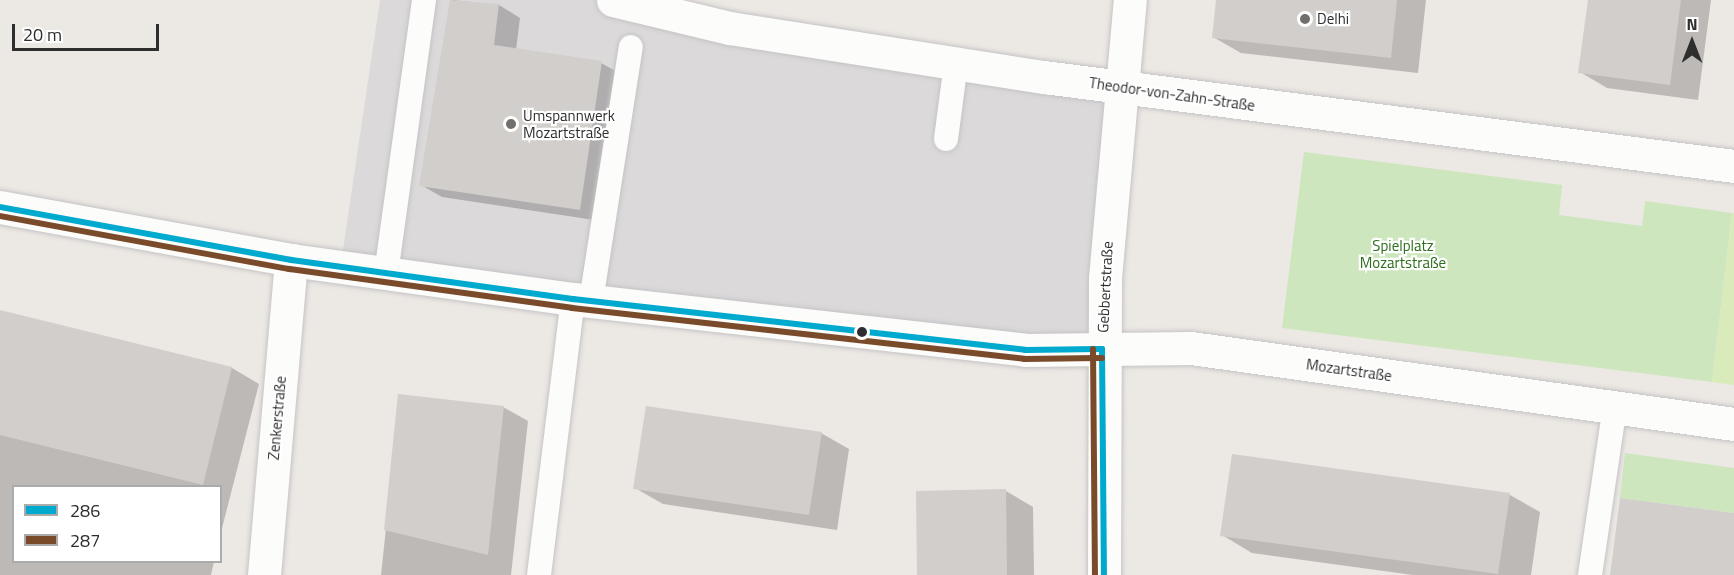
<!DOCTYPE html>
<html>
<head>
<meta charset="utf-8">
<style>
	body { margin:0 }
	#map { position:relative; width:1734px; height:575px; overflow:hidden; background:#ece8e4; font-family:"Titillium Web",sans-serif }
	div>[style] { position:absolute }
	.industrial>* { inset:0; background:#dcd9db }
	.green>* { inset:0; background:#cee6be }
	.pitch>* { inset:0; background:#d9eabb }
	.shadow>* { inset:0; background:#0003 }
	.building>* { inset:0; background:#d1cecb }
	.roads { filter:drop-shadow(0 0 2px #c5c4c5) drop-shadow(0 0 2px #c5c4c5) }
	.lane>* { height:24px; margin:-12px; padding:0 12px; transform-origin:12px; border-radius:12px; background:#fcfcfb }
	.street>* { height:33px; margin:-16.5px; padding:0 16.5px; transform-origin:16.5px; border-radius:16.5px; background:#fcfcfb }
	.secondary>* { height:33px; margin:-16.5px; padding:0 16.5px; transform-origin:16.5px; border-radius:16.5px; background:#fcfcfb }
	.bus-1>* { height:6px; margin:-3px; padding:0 3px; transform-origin:3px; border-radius:3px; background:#00a9ce }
	.bus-2>* { height:6px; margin:-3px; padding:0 3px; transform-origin:3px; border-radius:3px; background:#7a4b2a }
	.dots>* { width:16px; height:16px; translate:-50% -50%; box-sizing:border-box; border:3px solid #fff; border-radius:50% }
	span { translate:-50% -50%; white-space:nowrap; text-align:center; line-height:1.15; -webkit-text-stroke:4.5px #fff; paint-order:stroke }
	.poi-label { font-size:15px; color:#2e2e2e }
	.left { translate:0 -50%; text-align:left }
	.street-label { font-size:15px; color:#2e2e2e }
	.park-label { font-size:15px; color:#2c6e1b }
	.legend { position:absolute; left:12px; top:485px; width:210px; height:78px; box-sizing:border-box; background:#fff; border:2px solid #ababab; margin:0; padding:8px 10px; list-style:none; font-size:18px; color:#2e2e2e }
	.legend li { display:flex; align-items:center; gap:12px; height:30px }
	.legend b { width:30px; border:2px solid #ababab }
	.north { position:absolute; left:1662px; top:12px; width:60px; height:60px; -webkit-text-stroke:4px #fff; paint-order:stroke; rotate:0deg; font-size:16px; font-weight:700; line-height:24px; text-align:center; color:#2e2e2e }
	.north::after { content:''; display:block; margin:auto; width:21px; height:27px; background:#2e2e2e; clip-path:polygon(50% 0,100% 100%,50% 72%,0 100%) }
	.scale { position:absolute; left:12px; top:24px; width:147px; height:27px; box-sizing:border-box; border:3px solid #2e2e2e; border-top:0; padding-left:8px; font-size:18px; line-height:21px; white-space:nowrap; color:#2e2e2e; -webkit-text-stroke:4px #fff; paint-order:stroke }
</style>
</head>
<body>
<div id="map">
	<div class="industrial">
		<i style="clip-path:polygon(380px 0,597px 0,1116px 93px,1094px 356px,340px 270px)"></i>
	</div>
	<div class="green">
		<i style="clip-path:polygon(1304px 152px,1562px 185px,1559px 215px,1642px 226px,1645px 201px,1732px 213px,1712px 382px,1282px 328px)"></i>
		<i style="clip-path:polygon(1625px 453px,1734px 468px,1734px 513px,1620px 498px)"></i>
	</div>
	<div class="pitch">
		<i style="clip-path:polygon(1732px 213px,1734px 213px,1734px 385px,1712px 382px)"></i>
	</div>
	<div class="shadow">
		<i style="clip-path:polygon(452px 0,499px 5px,520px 18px,516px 50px,601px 63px,623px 75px,601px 221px,442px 197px,421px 185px)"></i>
		<i style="clip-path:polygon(1218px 0,1426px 0,1418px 73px,1241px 53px,1213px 37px)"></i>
		<i style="clip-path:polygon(1589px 0,1711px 0,1698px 100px,1607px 88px,1580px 72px)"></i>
		<i style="clip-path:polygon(0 311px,232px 368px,259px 384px,220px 536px,220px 486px,14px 486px,14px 562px,214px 562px,211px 575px,0 575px)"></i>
		<i style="clip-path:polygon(400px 396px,503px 407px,528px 421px,511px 575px,381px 575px)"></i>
		<i style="clip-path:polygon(821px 433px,849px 449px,837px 530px,663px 504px,635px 488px)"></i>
		<i style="clip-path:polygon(1006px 491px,1033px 507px,1034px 575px,919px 575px)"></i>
		<i style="clip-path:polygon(1510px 495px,1540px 512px,1531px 575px,1413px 575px,1252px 553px,1222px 535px)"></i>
	</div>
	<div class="building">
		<i style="clip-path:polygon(450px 0,499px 4px,494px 45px,602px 61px,580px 210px,419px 186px)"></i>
		<i style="clip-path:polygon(1216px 0,1397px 0,1391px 58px,1212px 38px)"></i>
		<i style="clip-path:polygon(1588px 0,1681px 0,1670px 85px,1578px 73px)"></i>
		<i style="clip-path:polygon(0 310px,232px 367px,203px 485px,0 435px)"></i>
		<i style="clip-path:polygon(398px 394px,504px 406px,488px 555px,384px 530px)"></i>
		<i style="clip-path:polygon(646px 406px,822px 432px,809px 515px,633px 489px)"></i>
		<i style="clip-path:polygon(1232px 454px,1510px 493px,1498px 574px,1220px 536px)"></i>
		<i style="clip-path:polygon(1006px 489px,1007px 575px,917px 575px,916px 491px)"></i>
		<i style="clip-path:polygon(1620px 498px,1734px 513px,1734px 575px,1610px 575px)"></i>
	</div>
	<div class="roads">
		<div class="lane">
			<i style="left:946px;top:139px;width:77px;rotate:-82.5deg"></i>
			<i style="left:386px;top:274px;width:277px;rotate:-82.1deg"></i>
			<i style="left:591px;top:301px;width:257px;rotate:-81.1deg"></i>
			<i style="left:539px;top:575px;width:278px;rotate:-83deg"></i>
			<i style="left:1590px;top:575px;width:171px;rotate:-81.6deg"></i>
		</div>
		<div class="street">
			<i style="left:613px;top:0;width:120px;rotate:13.5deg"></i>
			<i style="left:730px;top:28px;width:318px;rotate:8.9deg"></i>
			<i style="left:1044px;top:77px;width:696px;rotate:7.35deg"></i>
			<i style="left:0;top:207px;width:296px;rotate:10.3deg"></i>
			<i style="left:291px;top:260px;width:285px;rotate:7.9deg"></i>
			<i style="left:573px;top:299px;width:455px;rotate:6.4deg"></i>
			<i style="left:1025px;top:350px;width:166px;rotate:-0.7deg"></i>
			<i style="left:1191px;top:348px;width:548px;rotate:7.97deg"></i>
			<i style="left:264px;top:575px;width:316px;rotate:-85.1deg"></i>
		</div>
		<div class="secondary">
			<i style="left:1104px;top:575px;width:297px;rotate:-89.8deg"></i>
			<i style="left:1105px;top:278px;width:279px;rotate:-84.9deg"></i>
		</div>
	</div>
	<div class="bus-1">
		<i style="left:0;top:207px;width:296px;rotate:10.3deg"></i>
		<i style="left:291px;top:260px;width:285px;rotate:7.9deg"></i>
		<i style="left:573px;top:299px;width:455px;rotate:6.4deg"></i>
		<i style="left:1025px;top:350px;width:77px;rotate:-0.7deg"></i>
		<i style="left:1102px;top:349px;width:226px;rotate:89.5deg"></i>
	</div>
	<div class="bus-2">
		<i style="left:0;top:216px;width:294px;rotate:10.4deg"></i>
		<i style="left:289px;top:269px;width:286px;rotate:7.8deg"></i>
		<i style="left:572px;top:308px;width:455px;rotate:6.4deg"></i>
		<i style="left:1024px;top:359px;width:78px;rotate:-0.7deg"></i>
		<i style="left:1093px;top:349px;width:226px;rotate:89.5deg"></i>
	</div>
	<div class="dots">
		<i style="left:1305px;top:19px;background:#706f6e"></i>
		<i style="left:511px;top:124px;background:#706f6e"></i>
		<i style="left:862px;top:332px;background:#2e2e2e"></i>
	</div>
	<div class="poi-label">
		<span class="left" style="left:1317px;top:19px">Delhi</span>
		<span class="left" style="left:523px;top:124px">Umspannwerk<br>Mozartstraße</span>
	</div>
	<div class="street-label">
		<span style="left:1172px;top:94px;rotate:8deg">Theodor-von-Zahn-Straße</span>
		<span style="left:1105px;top:287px;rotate:-87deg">Gebbertstraße</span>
		<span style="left:1349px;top:370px;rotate:8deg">Mozartstraße</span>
		<span style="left:277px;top:418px;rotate:-85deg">Zenkerstraße</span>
	</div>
	<div class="park-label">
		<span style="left:1403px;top:254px">Spielplatz<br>Mozartstraße</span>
	</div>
	<ul class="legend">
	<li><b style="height:8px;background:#00a9ce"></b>286</li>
	<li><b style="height:8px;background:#7a4b2a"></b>287</li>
	</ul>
	<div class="north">N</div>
	<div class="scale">20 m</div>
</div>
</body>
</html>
